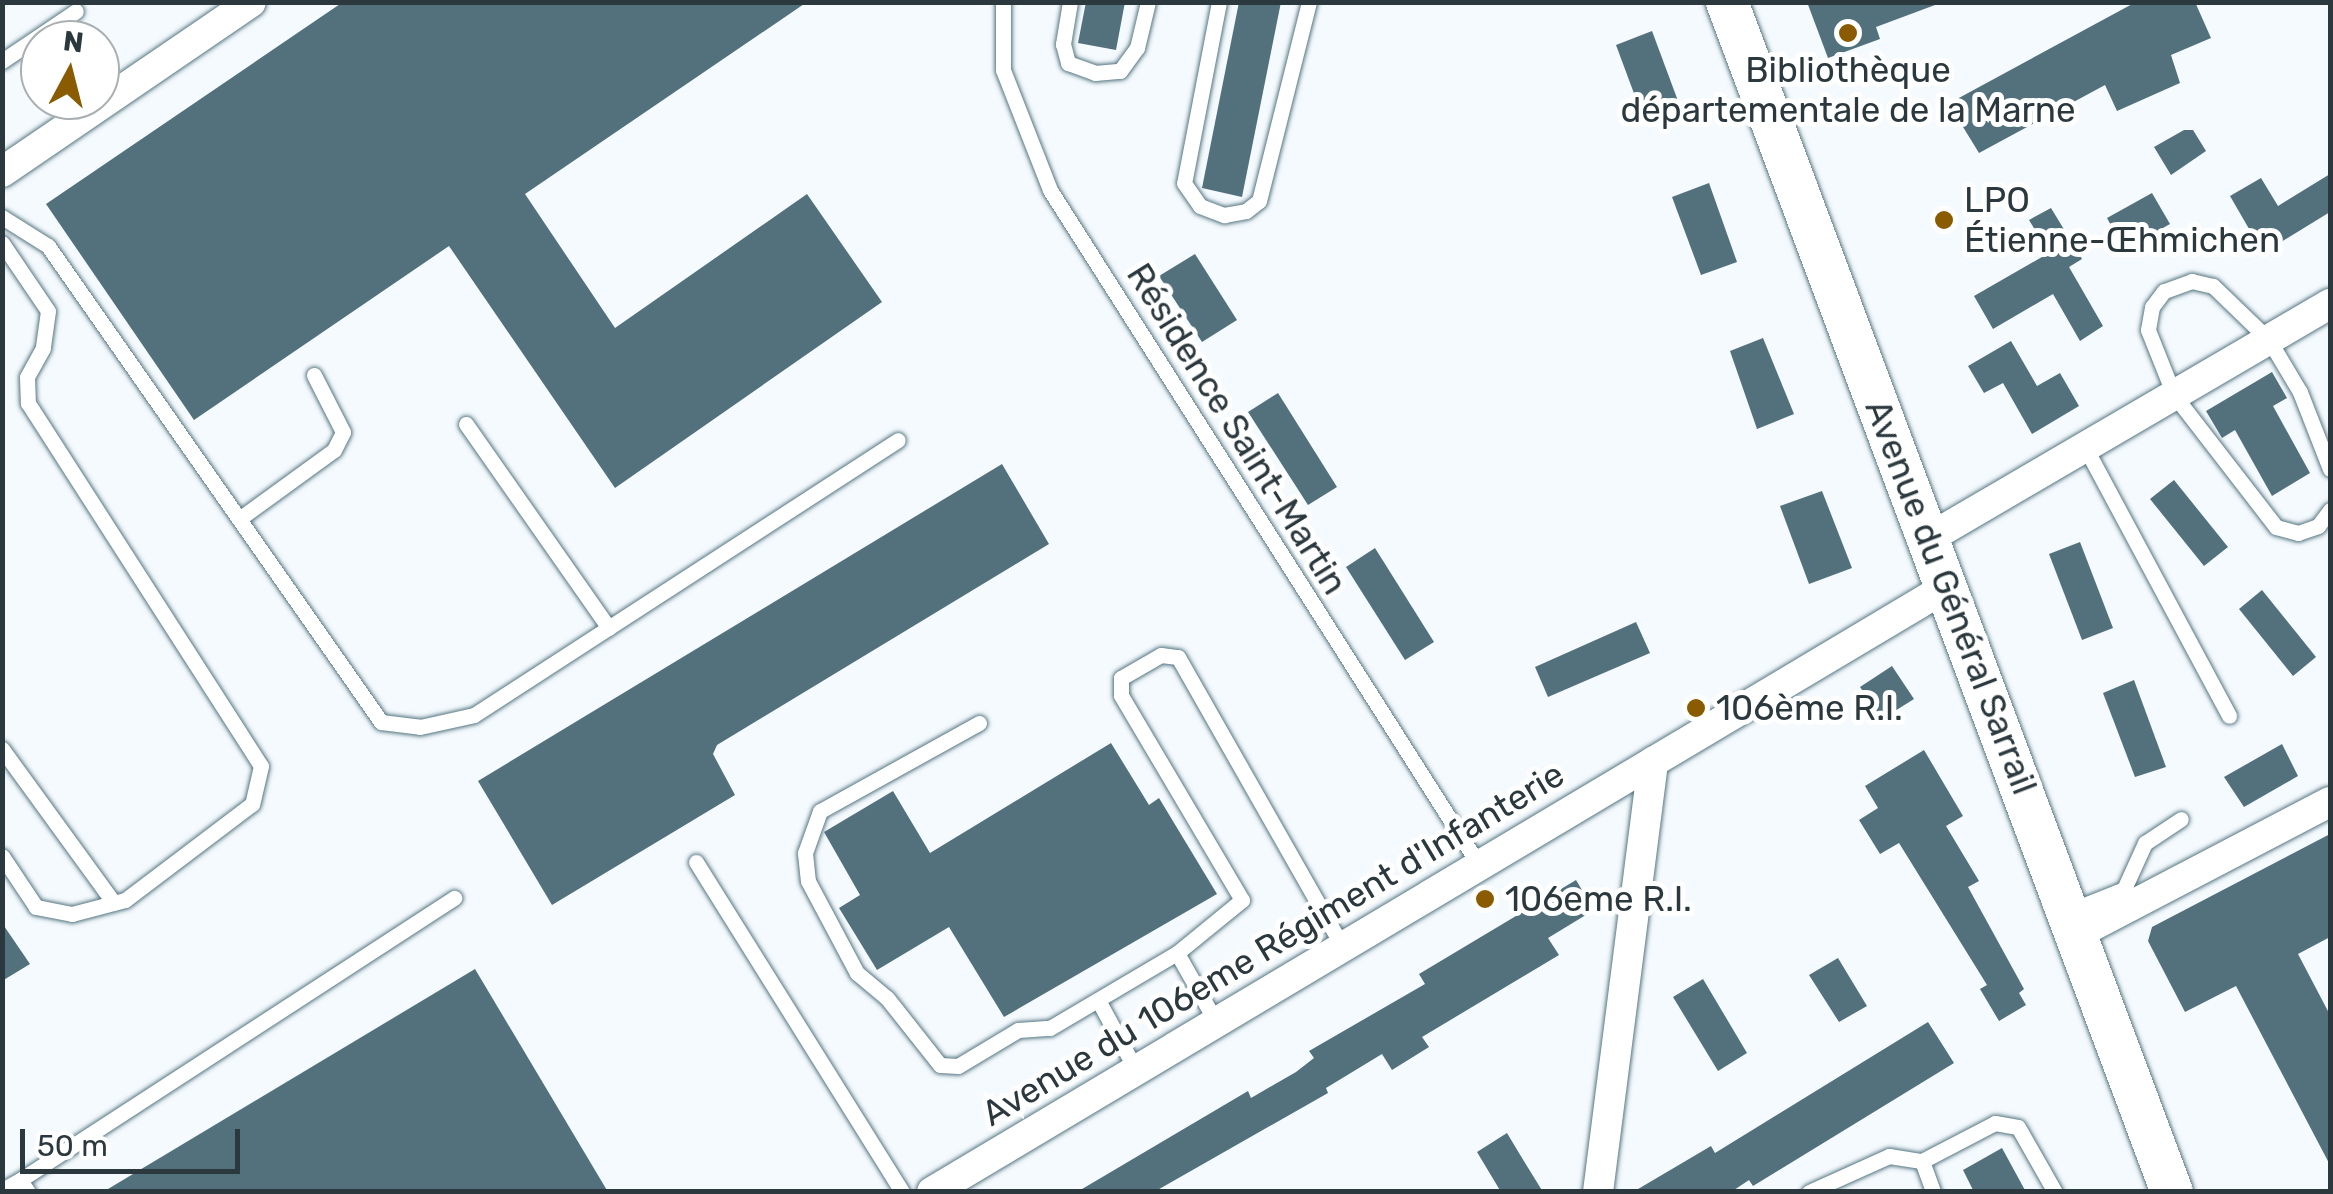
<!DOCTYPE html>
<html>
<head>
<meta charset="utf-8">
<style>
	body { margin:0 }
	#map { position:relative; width:2333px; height:1194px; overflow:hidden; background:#f4fafd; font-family:Rubik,sans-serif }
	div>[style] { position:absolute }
	.building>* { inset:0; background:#52717d }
	.roads { filter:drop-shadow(0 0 2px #567682) drop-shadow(0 0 2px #567682) }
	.lane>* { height:15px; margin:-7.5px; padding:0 7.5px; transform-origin:7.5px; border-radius:7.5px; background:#fff }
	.street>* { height:30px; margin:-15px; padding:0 15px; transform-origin:15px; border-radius:15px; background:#fff }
	.secondary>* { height:42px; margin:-21px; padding:0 21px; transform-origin:21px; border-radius:21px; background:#fff }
	.dots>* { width:28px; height:28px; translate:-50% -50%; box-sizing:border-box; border:5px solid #fff; border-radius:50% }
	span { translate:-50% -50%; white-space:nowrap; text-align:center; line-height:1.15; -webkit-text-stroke:10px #fff; paint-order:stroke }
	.poi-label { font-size:35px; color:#2b393e }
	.left { translate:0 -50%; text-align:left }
	.street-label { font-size:35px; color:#2b393e }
	.frame { position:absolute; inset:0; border:5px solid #2b393e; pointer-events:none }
	.north { position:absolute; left:20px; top:20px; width:100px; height:100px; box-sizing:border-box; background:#fff; border:2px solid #aab0b2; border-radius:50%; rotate:7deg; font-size:28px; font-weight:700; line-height:40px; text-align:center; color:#2b393e }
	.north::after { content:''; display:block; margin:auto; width:35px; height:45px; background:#8a5b00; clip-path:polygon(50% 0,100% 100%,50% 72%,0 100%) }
	.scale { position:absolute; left:20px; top:1129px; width:220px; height:45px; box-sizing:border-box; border:5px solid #2b393e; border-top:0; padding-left:12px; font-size:30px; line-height:35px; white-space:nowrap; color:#2b393e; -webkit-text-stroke:8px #fff; paint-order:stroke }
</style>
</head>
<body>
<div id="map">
	<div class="building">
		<i style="clip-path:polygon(343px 2px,807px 2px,525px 194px,615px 328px,807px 194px,882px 302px,615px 488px,449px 246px,194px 420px,46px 204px)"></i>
		<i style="clip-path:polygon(1086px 2px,1125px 2px,1116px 50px,1078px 43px)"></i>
		<i style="clip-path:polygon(1239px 2px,1281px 2px,1242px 197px,1202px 188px)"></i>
		<i style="clip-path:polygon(1807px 2px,1934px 2px,1935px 5px,1876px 27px,1880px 39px,1828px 58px)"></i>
		<i style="clip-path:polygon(2136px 2px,2195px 2px,2211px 38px,2171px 55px,2180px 83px,2117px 111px,2105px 85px,1979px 153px,1952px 109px,1960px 104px,1957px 99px)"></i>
		<i style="clip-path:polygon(1652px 31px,1681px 109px,1645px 123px,1616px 45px)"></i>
		<i style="clip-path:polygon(2184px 130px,2193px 130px,2206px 151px,2171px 175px,2154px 147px)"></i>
		<i style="clip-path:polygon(2330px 174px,2330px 212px,2263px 253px,2230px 196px,2261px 178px,2278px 206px)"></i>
		<i style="clip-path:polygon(1709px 183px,1737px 262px,1701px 275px,1672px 197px)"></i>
		<i style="clip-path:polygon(2152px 193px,2170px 224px,2124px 250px,2107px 218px)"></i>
		<i style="clip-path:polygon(2051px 208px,2082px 259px,2069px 267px,2103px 326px,2080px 341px,2053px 294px,1993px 329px,1974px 296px,2049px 253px,2029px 220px)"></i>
		<i style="clip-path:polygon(1195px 254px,1237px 320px,1202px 342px,1159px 276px)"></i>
		<i style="clip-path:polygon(1763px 338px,1794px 414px,1757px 429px,1730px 351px)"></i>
		<i style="clip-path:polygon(2011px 341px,2037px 386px,2060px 373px,2079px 406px,2032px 434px,2003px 383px,1984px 393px,1968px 366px)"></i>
		<i style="clip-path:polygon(2272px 372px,2287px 398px,2273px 406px,2310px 473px,2272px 496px,2235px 430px,2222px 438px,2206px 411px)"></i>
		<i style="clip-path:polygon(1278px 393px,1337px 487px,1308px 505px,1248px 412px)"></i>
		<i style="clip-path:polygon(1002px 464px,1049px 544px,717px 745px,713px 754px,735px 795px,552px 905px,478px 781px)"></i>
		<i style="clip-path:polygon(2174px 480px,2228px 547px,2204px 566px,2150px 499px)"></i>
		<i style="clip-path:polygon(1822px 491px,1852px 568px,1809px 584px,1780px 506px)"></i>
		<i style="clip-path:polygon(2080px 542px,2113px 628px,2082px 640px,2049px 554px)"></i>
		<i style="clip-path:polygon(1375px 548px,1434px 642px,1405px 660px,1346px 567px)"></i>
		<i style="clip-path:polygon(2262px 590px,2316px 657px,2293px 676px,2239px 609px)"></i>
		<i style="clip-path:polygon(1636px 622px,1650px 653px,1548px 697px,1535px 667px)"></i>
		<i style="clip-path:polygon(1892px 666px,1914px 699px,1882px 719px,1860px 687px)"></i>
		<i style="clip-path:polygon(2134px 680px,2166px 767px,2135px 777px,2103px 693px)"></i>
		<i style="clip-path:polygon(1111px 743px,1149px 805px,1159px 798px,1217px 894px,1004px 1017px,949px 927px,877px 970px,839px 908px,860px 895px,824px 832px,893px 791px,930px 853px)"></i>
		<i style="clip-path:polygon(2282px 744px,2298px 776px,2244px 807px,2224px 777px)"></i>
		<i style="clip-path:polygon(1924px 750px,1963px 816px,1946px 826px,1979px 881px,1968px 887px,2024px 989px,2019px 993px,2026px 1005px,1999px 1021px,1980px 989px,1987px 985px,1899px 843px,1880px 854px,1859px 820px,1878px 808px,1865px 786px)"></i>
		<i style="clip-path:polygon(2330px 834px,2330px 937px,2298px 954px,2330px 1015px,2330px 1165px,2236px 986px,2185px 1012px,2148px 941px,2152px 927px)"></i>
		<i style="clip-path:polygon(1576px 880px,1594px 910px,1548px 938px,1559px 955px,1422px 1037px,1429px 1047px,1392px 1070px,1382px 1054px,1326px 1088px,1328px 1093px,1154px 1192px,1077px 1192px,1248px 1091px,1251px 1098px,1296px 1072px,1314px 1058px,1309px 1051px,1425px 984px,1419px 974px)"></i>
		<i style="clip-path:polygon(2px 923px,30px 964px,2px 981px)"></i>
		<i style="clip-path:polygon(1838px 958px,1867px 1006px,1839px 1022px,1809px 975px)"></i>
		<i style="clip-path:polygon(475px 969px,608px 1192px,103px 1192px)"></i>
		<i style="clip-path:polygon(1703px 979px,1747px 1053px,1718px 1071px,1673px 997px)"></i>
		<i style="clip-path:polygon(1928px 1022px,1954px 1063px,1753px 1186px,1749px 1180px,1731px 1192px,1633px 1192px,1711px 1146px,1715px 1153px)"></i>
		<i style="clip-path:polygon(1507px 1133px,1519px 1153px,1543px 1192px,1501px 1192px,1477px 1152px)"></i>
		<i style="clip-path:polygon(2002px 1148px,2026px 1192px,1974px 1192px,1963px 1170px)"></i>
	</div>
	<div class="roads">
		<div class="lane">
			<i style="left:1003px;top:2px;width:68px;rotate:90deg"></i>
			<i style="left:1003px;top:70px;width:129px;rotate:68.6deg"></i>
			<i style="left:1050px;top:190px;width:800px;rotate:57.56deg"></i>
			<i style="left:1070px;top:2px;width:43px;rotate:99.5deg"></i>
			<i style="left:1063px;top:44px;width:20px;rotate:75deg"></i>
			<i style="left:1068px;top:63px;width:29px;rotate:20deg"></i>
			<i style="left:1095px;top:73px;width:25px;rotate:-5deg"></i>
			<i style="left:1120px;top:71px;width:29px;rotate:-54deg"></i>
			<i style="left:1137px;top:48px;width:47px;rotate:-76.6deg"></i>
			<i style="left:1219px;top:2px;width:184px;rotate:100.9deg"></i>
			<i style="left:1184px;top:183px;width:28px;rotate:55deg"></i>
			<i style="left:1200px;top:206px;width:26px;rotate:21deg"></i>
			<i style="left:1224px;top:215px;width:22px;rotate:-10deg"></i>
			<i style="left:1246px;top:211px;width:16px;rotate:-38deg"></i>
			<i style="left:1259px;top:201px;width:205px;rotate:-75.9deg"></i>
			<i style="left:2px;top:61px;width:89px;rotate:-34deg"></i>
			<i style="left:2px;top:217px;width:54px;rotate:32.2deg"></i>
			<i style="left:48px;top:246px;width:581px;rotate:55.02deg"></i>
			<i style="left:381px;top:722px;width:39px;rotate:7deg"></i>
			<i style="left:420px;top:727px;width:55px;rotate:-12.5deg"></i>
			<i style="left:474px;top:715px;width:505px;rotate:-32.97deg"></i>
			<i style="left:2px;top:243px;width:82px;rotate:55.9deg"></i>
			<i style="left:48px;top:311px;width:37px;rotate:98deg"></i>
			<i style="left:43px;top:348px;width:33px;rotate:119deg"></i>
			<i style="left:27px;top:377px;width:26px;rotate:88deg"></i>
			<i style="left:28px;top:403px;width:431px;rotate:57.3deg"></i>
			<i style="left:261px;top:766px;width:39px;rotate:103deg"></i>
			<i style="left:252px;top:804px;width:159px;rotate:142.9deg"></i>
			<i style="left:125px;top:900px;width:55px;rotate:165.2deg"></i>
			<i style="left:72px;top:914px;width:37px;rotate:-169deg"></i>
			<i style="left:36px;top:907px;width:61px;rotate:-123.7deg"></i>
			<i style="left:466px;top:424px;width:249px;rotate:55deg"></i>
			<i style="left:2085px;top:447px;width:305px;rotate:61.8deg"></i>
			<i style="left:2330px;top:469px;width:83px;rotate:-111.3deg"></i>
			<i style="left:2300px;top:392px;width:61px;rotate:-120.8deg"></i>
			<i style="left:2269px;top:340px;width:78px;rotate:-136deg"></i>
			<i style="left:2213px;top:286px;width:22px;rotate:-167deg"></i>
			<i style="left:2192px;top:281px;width:30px;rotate:160deg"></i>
			<i style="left:2164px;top:291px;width:20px;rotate:127deg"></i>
			<i style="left:2152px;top:307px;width:23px;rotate:100deg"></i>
			<i style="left:2148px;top:330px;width:70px;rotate:68.2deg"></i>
			<i style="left:2174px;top:395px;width:167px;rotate:52.3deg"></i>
			<i style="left:2276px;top:527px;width:23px;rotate:15deg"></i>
			<i style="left:2298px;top:533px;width:21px;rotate:-19deg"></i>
			<i style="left:2318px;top:526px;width:20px;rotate:-53deg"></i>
			<i style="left:239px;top:519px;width:117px;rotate:-36deg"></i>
			<i style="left:334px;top:450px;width:20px;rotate:-63deg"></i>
			<i style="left:343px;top:432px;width:64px;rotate:-117deg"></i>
			<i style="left:979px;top:723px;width:182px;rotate:151deg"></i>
			<i style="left:820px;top:811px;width:45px;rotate:109.7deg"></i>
			<i style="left:805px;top:853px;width:28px;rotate:84deg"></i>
			<i style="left:808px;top:881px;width:104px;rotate:62deg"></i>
			<i style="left:857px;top:973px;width:39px;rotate:40deg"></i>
			<i style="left:887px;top:998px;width:85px;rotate:51.7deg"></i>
			<i style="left:940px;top:1065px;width:18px;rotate:3deg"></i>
			<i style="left:958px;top:1066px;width:70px;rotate:-31deg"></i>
			<i style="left:1018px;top:1030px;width:32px;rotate:-4deg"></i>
			<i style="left:1050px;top:1028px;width:147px;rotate:-30.6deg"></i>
			<i style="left:1177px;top:953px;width:84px;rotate:-39.2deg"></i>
			<i style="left:1242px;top:900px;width:238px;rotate:-120.6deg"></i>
			<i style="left:1121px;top:695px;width:17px;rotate:-90deg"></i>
			<i style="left:1121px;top:678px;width:46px;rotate:-29.9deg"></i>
			<i style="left:1161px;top:655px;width:17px;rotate:7deg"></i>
			<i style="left:1178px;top:657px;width:334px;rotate:60.4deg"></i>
			<i style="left:2px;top:749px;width:190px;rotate:54deg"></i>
			<i style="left:696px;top:862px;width:389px;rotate:58deg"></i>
			<i style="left:2069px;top:911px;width:59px;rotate:-21.8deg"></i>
			<i style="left:2124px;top:889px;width:51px;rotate:-65.5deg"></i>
			<i style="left:2145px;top:843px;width:43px;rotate:-33.7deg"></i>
			<i style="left:1177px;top:953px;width:79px;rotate:60.5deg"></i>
			<i style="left:1098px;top:1000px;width:80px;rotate:61.5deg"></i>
			<i style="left:1922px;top:1161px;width:82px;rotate:-27.5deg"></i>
			<i style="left:1995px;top:1123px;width:23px;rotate:10deg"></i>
			<i style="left:2018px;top:1127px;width:75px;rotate:60.4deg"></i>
			<i style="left:2px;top:1190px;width:21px;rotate:-29deg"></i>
			<i style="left:28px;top:1192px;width:14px;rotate:-124deg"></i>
			<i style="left:20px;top:1180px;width:518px;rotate:-33.01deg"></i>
			<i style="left:1809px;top:1192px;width:88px;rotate:-24.2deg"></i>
			<i style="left:1889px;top:1156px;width:33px;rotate:9deg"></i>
			<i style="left:1922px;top:1161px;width:33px;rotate:70deg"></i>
		</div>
		<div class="street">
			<i style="left:2px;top:172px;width:301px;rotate:-34.3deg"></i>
			<i style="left:1931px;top:537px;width:462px;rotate:-30.3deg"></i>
			<i style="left:2077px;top:934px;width:285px;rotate:-27.6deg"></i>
			<i style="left:932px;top:1192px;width:1185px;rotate:-30.81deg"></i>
			<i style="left:1598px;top:1192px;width:434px;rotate:-82.7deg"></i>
		</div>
		<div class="secondary">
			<i style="left:1727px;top:2px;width:1270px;rotate:69.5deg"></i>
		</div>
	</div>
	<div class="dots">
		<i style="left:1848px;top:33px;background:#8a5b00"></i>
		<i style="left:1944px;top:220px;background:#8a5b00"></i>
		<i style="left:1696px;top:708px;background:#8a5b00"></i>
		<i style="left:1485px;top:899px;background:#8a5b00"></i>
	</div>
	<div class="poi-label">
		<span style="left:1848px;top:90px">Bibliothèque<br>départementale de la Marne</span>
		<span class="left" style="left:1964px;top:220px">LPO<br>Étienne-Œhmichen</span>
		<span class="left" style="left:1716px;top:708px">106ème R.I.</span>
		<span class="left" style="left:1505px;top:899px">106eme R.I.</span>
	</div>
	<div class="street-label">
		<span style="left:1237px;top:429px;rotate:58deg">Résidence Saint-Martin</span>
		<span style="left:1951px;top:597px;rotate:69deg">Avenue du Général Sarrail</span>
		<span style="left:1273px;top:944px;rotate:-31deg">Avenue du 106eme Régiment d'Infanterie</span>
	</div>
	<div class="frame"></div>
	<div class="north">N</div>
	<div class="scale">50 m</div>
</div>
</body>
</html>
